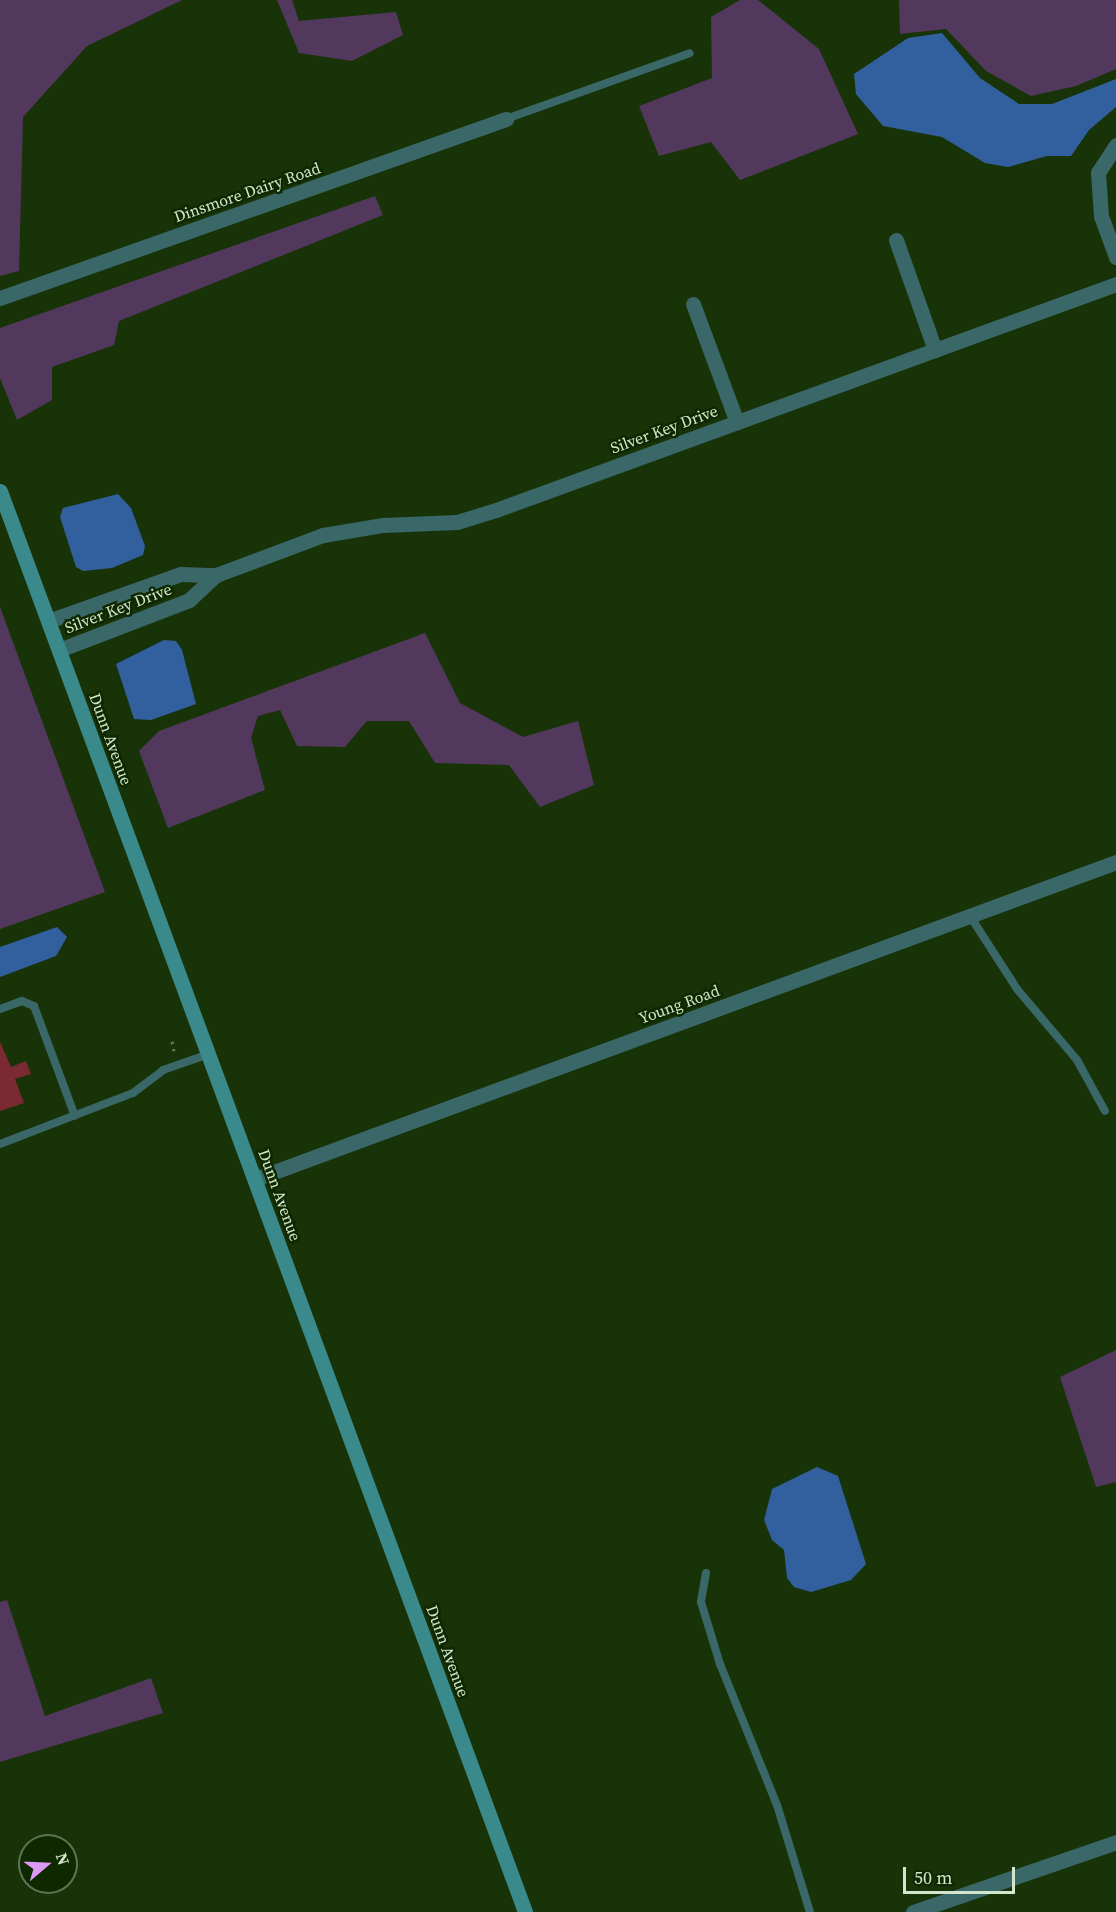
<!DOCTYPE html>
<html>
<head>
<meta charset="utf-8">
<style>
	body { margin:0 }
	#map { position:relative; width:1116px; height:1912px; overflow:hidden; background:#183308; font-family:"Source Serif 4",serif }
	div>[style] { position:absolute }
	.green>* { inset:0; background:#53385d }
	.water>* { inset:0; background:#32609e }
	.building>* { inset:0; background:#7b2a34 }
	.path>* { height:3px; margin-top:-1.5px; transform-origin:0; background:repeating-linear-gradient(90deg,#607754 0 3px,transparent 0 7.5px) }
	.lane>* { height:8px; margin:-4px; padding:0 4px; transform-origin:4px; border-radius:4px; background:#3a6869 }
	.street>* { height:15px; margin:-7.5px; padding:0 7.5px; transform-origin:7.5px; border-radius:7.5px; background:#3a6869 }
	.secondary>* { height:15px; margin:-7.5px; padding:0 7.5px; transform-origin:7.5px; border-radius:7.5px; background:#3b8a8b }
	span { translate:-50% -50%; white-space:nowrap; text-align:center; line-height:1.15; -webkit-text-stroke:5px #0e2900; paint-order:stroke }
	.street-label { font-size:16px; color:#d4e5cd }
	.north { position:absolute; left:18px; top:1834px; width:60px; height:60px; box-sizing:border-box; background:#0e2900; border:2px solid #5d7452; border-radius:50%; rotate:71deg; font-size:16px; font-weight:700; line-height:24px; text-align:center; color:#d4e5cd }
	.north::after { content:''; display:block; margin:auto; width:21px; height:27px; background:#dc99f5; clip-path:polygon(50% 0,100% 100%,50% 72%,0 100%) }
	.scale { position:absolute; left:903px; top:1867px; width:112px; height:27px; box-sizing:border-box; border:3px solid #d4e5cd; border-top:0; padding-left:8px; font-size:18px; line-height:21px; white-space:nowrap; color:#d4e5cd; -webkit-text-stroke:4px #0e2900; paint-order:stroke }
</style>
</head>
<body>
<div id="map">
	<div class="green">
		<i style="clip-path:polygon(0 0,182px 0,87px 46px,23px 117px,19px 271px,0 276px)"></i>
		<i style="clip-path:polygon(277px 0,292px 0,299px 21px,396px 12px,403px 35px,352px 61px,299px 53px)"></i>
		<i style="clip-path:polygon(740px 0,758px 0,819px 49px,858px 134px,740px 180px,711px 142px,659px 156px,639px 106px,712px 78px,711px 17px)"></i>
		<i style="clip-path:polygon(899px 0,1116px 0,1116px 69px,1076px 86px,1031px 96px,986px 71px,946px 29px,900px 34px)"></i>
		<i style="clip-path:polygon(375px 196px,383px 215px,119px 321px,114px 345px,52px 367px,52px 400px,17px 420px,0 378px,0 328px)"></i>
		<i style="clip-path:polygon(0 607px,105px 892px,0 929px)"></i>
		<i style="clip-path:polygon(425px 633px,460px 703px,523px 737px,578px 721px,594px 785px,540px 807px,509px 765px,435px 763px,409px 721px,367px 721px,345px 747px,297px 746px,280px 710px,258px 716px,251px 738px,265px 790px,168px 828px,139px 751px,159px 731px)"></i>
		<i style="clip-path:polygon(1116px 1350px,1116px 1482px,1096px 1487px,1060px 1377px)"></i>
		<i style="clip-path:polygon(7px 1600px,45px 1716px,151px 1678px,163px 1713px,0 1762px,0 1602px)"></i>
	</div>
	<div class="water">
		<i style="clip-path:polygon(942px 33px,980px 78px,1019px 104px,1052px 104px,1116px 79px,1116px 107px,1089px 130px,1071px 156px,1047px 156px,1008px 167px,985px 163px,942px 137px,883px 126px,856px 94px,854px 74px,908px 38px)"></i>
		<i style="clip-path:polygon(118px 494px,131px 508px,145px 546px,143px 555px,112px 568px,83px 571px,76px 567px,60px 517px,63px 508px)"></i>
		<i style="clip-path:polygon(164px 640px,176px 641px,182px 650px,196px 704px,151px 720px,134px 719px,116px 664px)"></i>
		<i style="clip-path:polygon(57px 927px,67px 937px,56px 956px,0 977px,0 947px)"></i>
		<i style="clip-path:polygon(817px 1467px,838px 1476px,866px 1564px,851px 1580px,811px 1592px,794px 1587px,787px 1578px,784px 1550px,772px 1540px,764px 1520px,772px 1489px)"></i>
	</div>
	<div class="building">
		<i style="clip-path:polygon(0 1042px,11px 1067px,26px 1061px,31px 1074px,15px 1079px,24px 1103px,0 1111px)"></i>
	</div>
	<div class="path">
		<i style="left:172px;top:1041px;width:10px;rotate:79deg"></i>
	</div>
	<div class="lane">
		<i style="left:506px;top:119px;width:195px;rotate:-19.7deg"></i>
		<i style="left:970px;top:916px;width:87px;rotate:57.2deg"></i>
		<i style="left:1017px;top:989px;width:93px;rotate:49.8deg"></i>
		<i style="left:1077px;top:1060px;width:58px;rotate:61.2deg"></i>
		<i style="left:0;top:1009px;width:23px;rotate:-20deg"></i>
		<i style="left:22px;top:1001px;width:13px;rotate:23deg"></i>
		<i style="left:34px;top:1006px;width:117px;rotate:69.6deg"></i>
		<i style="left:0;top:1144px;width:142px;rotate:-21deg"></i>
		<i style="left:133px;top:1093px;width:38px;rotate:-37deg"></i>
		<i style="left:163px;top:1070px;width:49px;rotate:-19.2deg"></i>
		<i style="left:706px;top:1573px;width:29px;rotate:100deg"></i>
		<i style="left:701px;top:1602px;width:65px;rotate:73deg"></i>
		<i style="left:720px;top:1664px;width:152px;rotate:68deg"></i>
		<i style="left:777px;top:1805px;width:112px;rotate:72.9deg"></i>
	</div>
	<div class="street">
		<i style="left:1116px;top:145px;width:33px;rotate:123deg"></i>
		<i style="left:1098px;top:173px;width:43px;rotate:86deg"></i>
		<i style="left:1101px;top:216px;width:44px;rotate:69.9deg"></i>
		<i style="left:896px;top:240px;width:117px;rotate:70.5deg"></i>
		<i style="left:0;top:298px;width:537px;rotate:-19.48deg"></i>
		<i style="left:693px;top:304px;width:126px;rotate:69.6deg"></i>
		<i style="left:48px;top:621px;width:141px;rotate:-19.5deg"></i>
		<i style="left:181px;top:574px;width:35px;rotate:2deg"></i>
		<i style="left:216px;top:575px;width:114px;rotate:-20.5deg"></i>
		<i style="left:323px;top:535px;width:61px;rotate:-9.5deg"></i>
		<i style="left:383px;top:525px;width:74px;rotate:-2.3deg"></i>
		<i style="left:457px;top:522px;width:41px;rotate:-17.1deg"></i>
		<i style="left:496px;top:510px;width:660px;rotate:-20.03deg"></i>
		<i style="left:59px;top:650px;width:139px;rotate:-21deg"></i>
		<i style="left:189px;top:600px;width:37px;rotate:-43deg"></i>
		<i style="left:255px;top:1179px;width:918px;rotate:-20.21deg"></i>
		<i style="left:913px;top:1912px;width:215px;rotate:-19deg"></i>
	</div>
	<div class="secondary">
		<i style="left:0;top:491px;width:1515px;rotate:69.72deg"></i>
	</div>
	<div class="street-label">
		<span style="left:247px;top:192px;rotate:-19deg">Dinsmore Dairy Road</span>
		<span style="left:664px;top:429px;rotate:-20deg">Silver Key Drive</span>
		<span style="left:118px;top:608px;rotate:-21deg">Silver Key Drive</span>
		<span style="left:111px;top:739px;rotate:70deg">Dunn Avenue</span>
		<span style="left:679px;top:1004px;rotate:-20deg">Young Road</span>
		<span style="left:280px;top:1195px;rotate:70deg">Dunn Avenue</span>
		<span style="left:448px;top:1651px;rotate:70deg">Dunn Avenue</span>
	</div>
	<div class="north">N</div>
	<div class="scale">50 m</div>
</div>
</body>
</html>
